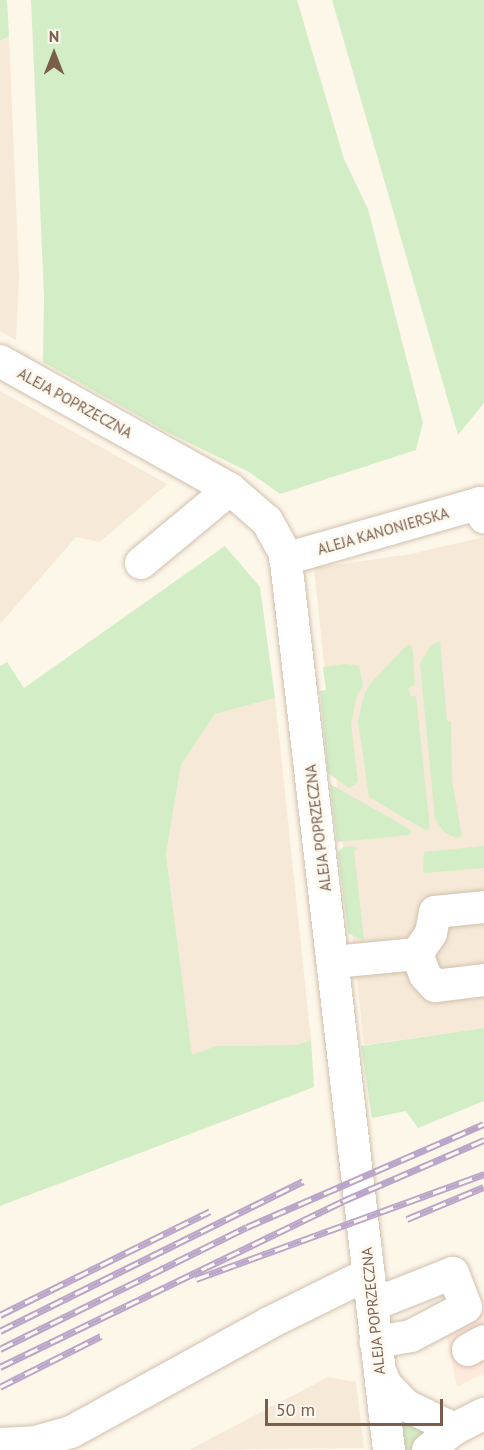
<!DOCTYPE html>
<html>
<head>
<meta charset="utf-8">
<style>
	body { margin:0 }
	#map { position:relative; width:484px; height:1450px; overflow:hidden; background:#fdf7e9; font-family:"PT Sans",sans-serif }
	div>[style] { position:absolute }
	.residential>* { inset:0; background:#f6e9d7 }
	.commercial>* { inset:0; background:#fee9dd }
	.green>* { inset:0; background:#d3edc6 }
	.roads { filter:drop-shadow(0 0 2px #d1bfad) drop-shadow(0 0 2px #d1bfad) }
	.minor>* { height:32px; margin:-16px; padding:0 16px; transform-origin:16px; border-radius:16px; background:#fff }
	.rail>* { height:7px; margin-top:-3.5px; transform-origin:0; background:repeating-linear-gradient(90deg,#fffaf1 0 14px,#bba5c9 0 28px); box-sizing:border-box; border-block:2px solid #bba5c9 }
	span { translate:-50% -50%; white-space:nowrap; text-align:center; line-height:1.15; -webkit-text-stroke:6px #fffaf1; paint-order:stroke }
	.street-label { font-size:15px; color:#7a5e4b }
	.north { position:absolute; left:24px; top:24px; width:60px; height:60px; -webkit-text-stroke:4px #fffaf1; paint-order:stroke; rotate:0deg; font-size:16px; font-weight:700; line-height:24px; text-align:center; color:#7a5e4b }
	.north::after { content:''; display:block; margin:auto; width:21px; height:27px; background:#7a5e4b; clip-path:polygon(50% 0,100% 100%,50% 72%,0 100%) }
	.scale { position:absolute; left:265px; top:1399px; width:178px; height:27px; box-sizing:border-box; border:3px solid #7a5e4b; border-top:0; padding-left:8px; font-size:18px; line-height:21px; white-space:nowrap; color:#7a5e4b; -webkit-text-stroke:4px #fffaf1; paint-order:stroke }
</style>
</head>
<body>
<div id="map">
	<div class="residential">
		<i style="clip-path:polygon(9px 36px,19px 276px,16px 340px,0 331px,0 41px)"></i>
		<i style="clip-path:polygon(0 391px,167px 484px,100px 542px,76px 537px,0 624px)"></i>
		<i style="clip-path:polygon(484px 537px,484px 1028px,364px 1045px,314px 568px,411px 554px)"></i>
		<i style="clip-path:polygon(275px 698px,311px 1040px,296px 1045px,216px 1046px,192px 1056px,166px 854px,181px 765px,215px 714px)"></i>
		<i style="clip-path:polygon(328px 1377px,356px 1382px,364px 1448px,189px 1450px)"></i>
	</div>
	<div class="commercial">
		<i style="clip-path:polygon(484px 1312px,484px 1373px,457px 1387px,446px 1332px)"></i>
	</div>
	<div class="green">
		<i style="clip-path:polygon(0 0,7px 0,9px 36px,0 41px)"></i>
		<i style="clip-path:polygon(31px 0,297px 0,344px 159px,368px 209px,423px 423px,416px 450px,280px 494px,249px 472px,169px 433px,43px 362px,44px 296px)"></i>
		<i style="clip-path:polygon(332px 0,484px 0,484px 403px,458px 435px)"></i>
		<i style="clip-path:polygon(225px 546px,260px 587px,275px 698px,215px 714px,181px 765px,166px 854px,192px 1055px,216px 1046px,296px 1045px,311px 1040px,314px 1087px,0 1206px,0 666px,7px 662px,24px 688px)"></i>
		<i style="clip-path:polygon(440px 641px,447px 721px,451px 721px,452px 781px,462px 837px,456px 838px,444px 832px,435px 819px,420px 664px,430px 646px)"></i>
		<i style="clip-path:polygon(407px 645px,411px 645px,413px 651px,415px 685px,408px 688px,411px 696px,416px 696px,430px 829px,425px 830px,369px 797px,358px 721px,364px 695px,370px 684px)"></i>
		<i style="clip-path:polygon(346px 664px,359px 666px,363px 686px,357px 695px,351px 724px,358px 782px,349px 788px,328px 773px,320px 691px,326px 690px,323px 667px)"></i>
		<i style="clip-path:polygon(330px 784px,411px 830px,410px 835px,337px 842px)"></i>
		<i style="clip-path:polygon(354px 846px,357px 848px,354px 851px,364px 941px,348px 933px,338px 852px,343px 847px)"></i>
		<i style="clip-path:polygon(484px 846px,484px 868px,423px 873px,424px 852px)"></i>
		<i style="clip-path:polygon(484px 1028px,484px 1101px,418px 1128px,406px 1111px,372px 1118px,361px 1046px)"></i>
		<i style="clip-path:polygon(400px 1410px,432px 1427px,416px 1450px,404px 1450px)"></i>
	</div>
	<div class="roads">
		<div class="minor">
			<i style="left:0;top:361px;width:263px;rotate:29.1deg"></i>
			<i style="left:230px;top:489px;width:49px;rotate:40.9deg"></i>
			<i style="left:267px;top:521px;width:37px;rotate:61deg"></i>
			<i style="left:285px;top:553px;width:903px;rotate:83.39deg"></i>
			<i style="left:285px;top:559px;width:203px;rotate:-16deg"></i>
			<i style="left:480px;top:503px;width:15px;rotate:74deg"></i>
			<i style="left:141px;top:563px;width:116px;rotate:-39.7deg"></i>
			<i style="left:417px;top:954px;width:22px;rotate:69deg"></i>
			<i style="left:425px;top:975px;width:15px;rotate:48deg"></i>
			<i style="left:435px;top:986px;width:49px;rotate:-7deg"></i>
			<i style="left:334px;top:962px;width:83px;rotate:-5.5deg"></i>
			<i style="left:417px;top:954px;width:25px;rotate:-56deg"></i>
			<i style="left:431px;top:933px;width:21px;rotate:-79deg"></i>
			<i style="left:435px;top:912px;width:49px;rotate:-5.8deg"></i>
			<i style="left:372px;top:1305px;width:87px;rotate:-21.6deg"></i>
			<i style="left:453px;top:1273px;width:36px;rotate:69deg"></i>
			<i style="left:466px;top:1307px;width:62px;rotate:152.2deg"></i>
			<i style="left:411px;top:1336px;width:36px;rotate:170deg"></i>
			<i style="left:468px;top:1350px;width:18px;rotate:-29deg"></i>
			<i style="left:380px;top:1371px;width:15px;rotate:67deg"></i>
			<i style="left:386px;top:1385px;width:28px;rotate:46deg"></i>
			<i style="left:405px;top:1405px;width:55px;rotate:26.1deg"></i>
			<i style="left:0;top:1444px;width:36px;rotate:-3deg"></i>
			<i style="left:36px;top:1442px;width:36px;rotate:-16deg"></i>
			<i style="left:71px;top:1432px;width:226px;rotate:-28.8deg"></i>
			<i style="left:269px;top:1323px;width:95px;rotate:-26.3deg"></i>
			<i style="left:354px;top:1281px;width:16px;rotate:-15deg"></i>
			<i style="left:428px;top:1450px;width:33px;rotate:-39deg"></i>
			<i style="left:454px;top:1429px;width:34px;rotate:-27deg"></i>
		</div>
	</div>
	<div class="rail">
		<i style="left:407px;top:1219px;width:83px;rotate:-22.6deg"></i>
		<i style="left:196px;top:1279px;width:307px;rotate:-20deg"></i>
		<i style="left:0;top:1315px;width:234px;rotate:-26.3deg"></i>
		<i style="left:0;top:1331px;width:338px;rotate:-26.3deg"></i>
		<i style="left:0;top:1349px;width:275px;rotate:-26.3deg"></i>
		<i style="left:247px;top:1227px;width:258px;rotate:-23.5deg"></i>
		<i style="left:0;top:1367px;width:381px;rotate:-25.8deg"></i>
		<i style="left:343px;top:1201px;width:154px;rotate:-23.4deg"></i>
		<i style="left:0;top:1387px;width:113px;rotate:-26.8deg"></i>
	</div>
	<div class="street-label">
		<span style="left:75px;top:403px;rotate:29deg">ALEJA POPRZECZNA</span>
		<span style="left:383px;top:531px;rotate:-16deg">ALEJA KANONIERSKA</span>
		<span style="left:318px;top:828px;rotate:-97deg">ALEJA POPRZECZNA</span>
		<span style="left:373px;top:1311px;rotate:-96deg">ALEJA POPRZECZNA</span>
	</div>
	<div class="north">N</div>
	<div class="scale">50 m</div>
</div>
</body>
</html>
